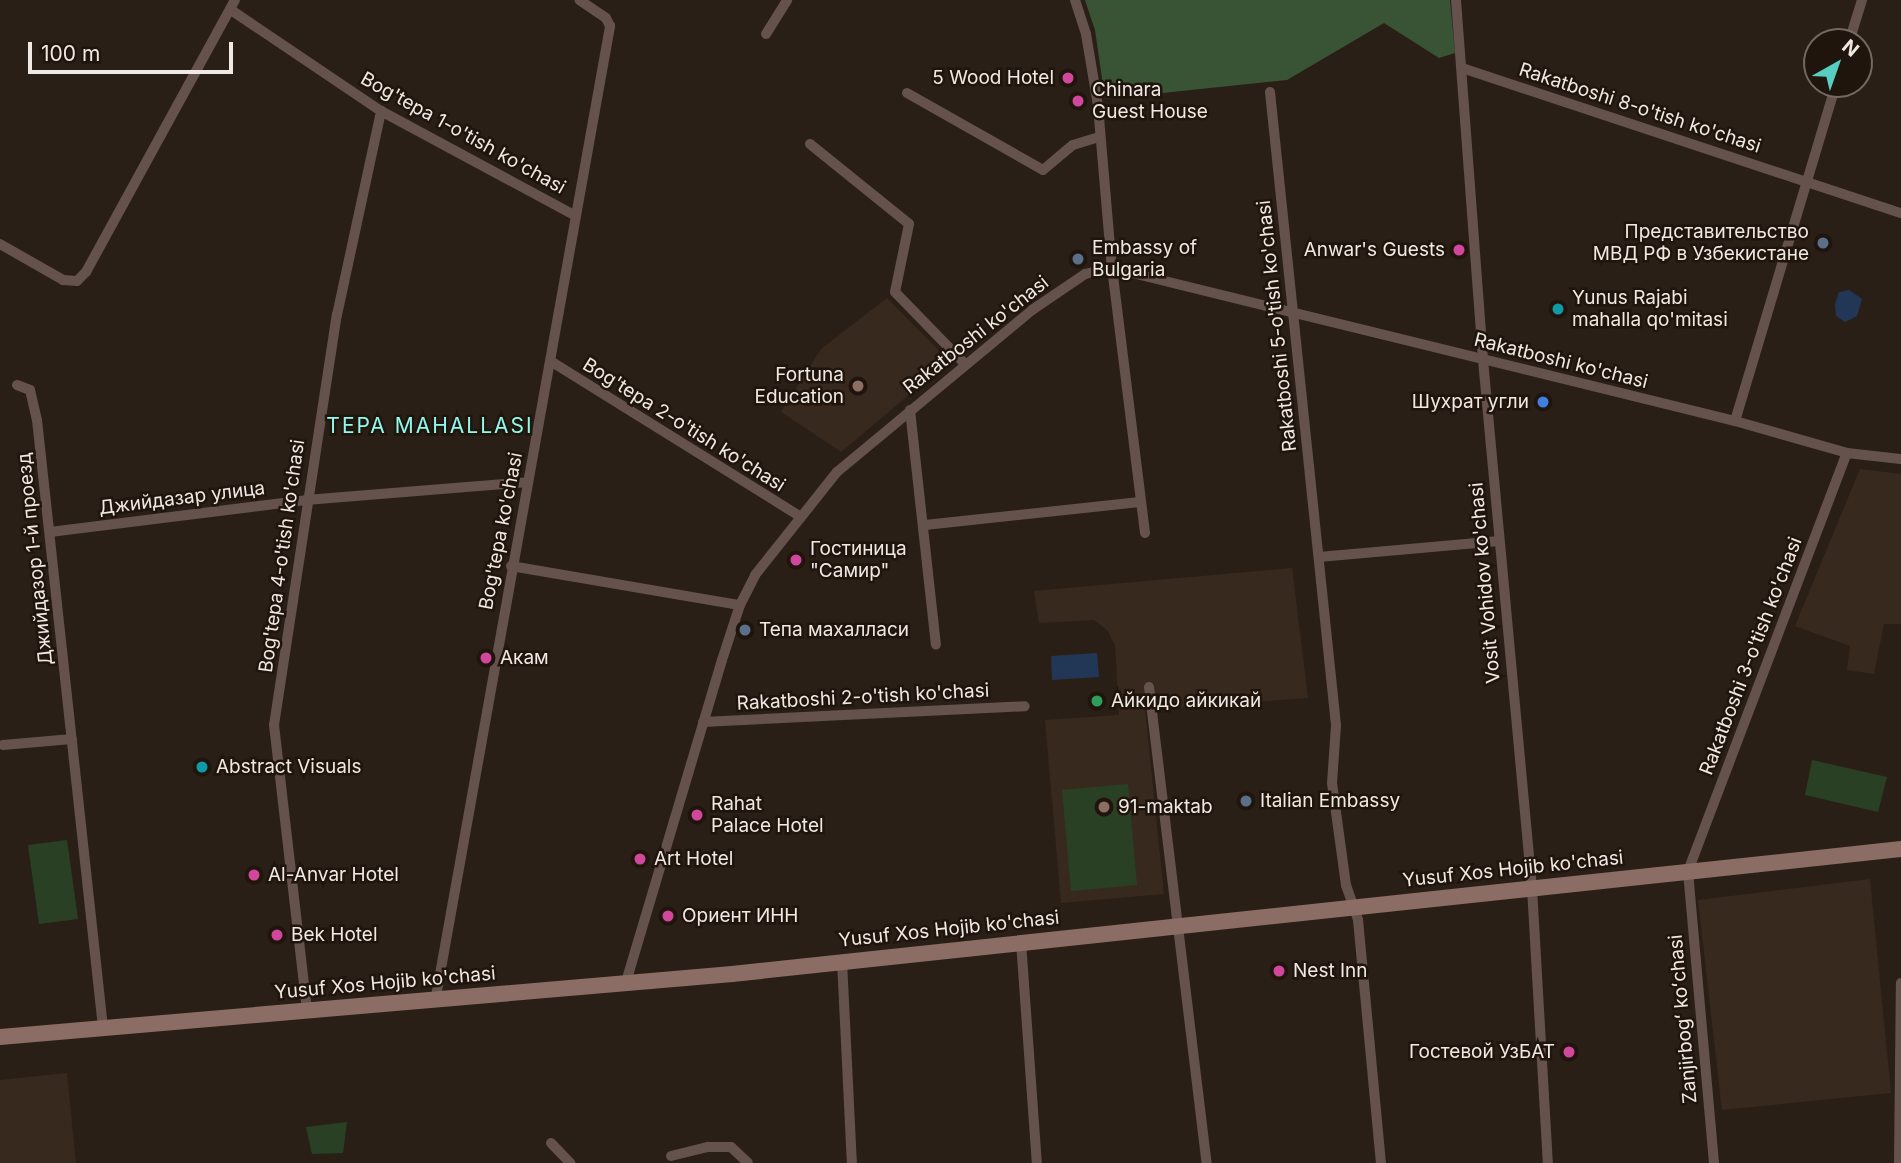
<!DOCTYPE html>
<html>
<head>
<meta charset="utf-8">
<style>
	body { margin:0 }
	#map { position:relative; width:1901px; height:1163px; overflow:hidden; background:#2a1f16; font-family:Inter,sans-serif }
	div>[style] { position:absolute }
	.education>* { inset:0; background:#38291e }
	.green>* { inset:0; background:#294025 }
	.forest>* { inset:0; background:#395434 }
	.water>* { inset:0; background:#223755 }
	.street>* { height:10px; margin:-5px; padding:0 5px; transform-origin:5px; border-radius:5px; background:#65524d }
	.secondary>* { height:16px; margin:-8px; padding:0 8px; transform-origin:8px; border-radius:8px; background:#8b6d65 }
	.dots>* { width:19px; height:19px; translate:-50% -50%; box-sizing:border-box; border:4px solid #20150d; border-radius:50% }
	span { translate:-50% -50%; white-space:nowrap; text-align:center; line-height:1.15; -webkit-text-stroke:5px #20150d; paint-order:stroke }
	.poi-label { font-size:19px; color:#f0e8e3 }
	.right { translate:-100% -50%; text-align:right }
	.left { translate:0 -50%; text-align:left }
	.street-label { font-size:19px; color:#f0e8e3 }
	.neighbourhood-label { font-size:21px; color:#90f9ed; letter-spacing:2px }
	.north { position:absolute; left:1803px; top:28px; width:70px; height:70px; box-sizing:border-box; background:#20150d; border:2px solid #736963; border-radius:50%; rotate:40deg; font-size:19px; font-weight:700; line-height:28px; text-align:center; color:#f0e8e3 }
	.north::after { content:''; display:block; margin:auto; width:24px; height:32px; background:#57cec2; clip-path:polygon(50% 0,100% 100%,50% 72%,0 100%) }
	.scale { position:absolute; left:28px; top:42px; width:205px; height:32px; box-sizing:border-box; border:4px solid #f0e8e3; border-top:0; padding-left:9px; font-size:21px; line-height:24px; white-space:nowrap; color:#f0e8e3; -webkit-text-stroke:5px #20150d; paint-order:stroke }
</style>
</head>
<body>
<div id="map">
	<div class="education">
		<i style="clip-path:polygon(887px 298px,949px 361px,841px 452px,781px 412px,821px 349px)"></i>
		<i style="clip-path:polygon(1860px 469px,1901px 474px,1901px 624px,1884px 624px,1874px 674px,1847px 670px,1850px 646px,1795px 626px)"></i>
		<i style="clip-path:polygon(1292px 568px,1308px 698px,1145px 710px,1164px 894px,1061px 903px,1045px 720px,1119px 715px,1115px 645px,1107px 630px,1094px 620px,1039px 623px,1034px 591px)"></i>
		<i style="clip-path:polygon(1870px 879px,1891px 1093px,1722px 1110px,1698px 900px)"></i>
		<i style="clip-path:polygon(67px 1073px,76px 1163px,0 1163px,0 1080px)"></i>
	</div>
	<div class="green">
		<i style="clip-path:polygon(1812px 760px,1887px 777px,1878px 812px,1805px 795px)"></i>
		<i style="clip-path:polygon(1128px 784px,1137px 885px,1071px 891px,1062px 790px)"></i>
		<i style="clip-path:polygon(67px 840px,78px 919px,39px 924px,28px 845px)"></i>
		<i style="clip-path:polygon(347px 1122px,343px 1153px,312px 1154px,306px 1127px)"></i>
	</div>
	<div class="forest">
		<i style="clip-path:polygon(1085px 0,1450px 0,1455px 53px,1439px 58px,1384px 23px,1287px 80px,1105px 99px,1095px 30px)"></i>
	</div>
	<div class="water">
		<i style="clip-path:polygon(1849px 290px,1862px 299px,1857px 316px,1845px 322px,1836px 316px,1835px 304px,1839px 292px)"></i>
		<i style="clip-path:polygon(1097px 653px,1099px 677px,1052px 680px,1051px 656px)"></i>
	</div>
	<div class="street">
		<i style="left:1075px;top:0;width:36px;rotate:72deg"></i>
		<i style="left:1086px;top:34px;width:73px;rotate:80.5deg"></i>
		<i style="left:1098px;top:106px;width:163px;rotate:85.1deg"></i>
		<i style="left:1112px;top:268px;width:267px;rotate:82.9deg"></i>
		<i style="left:1456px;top:0;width:361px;rotate:85.7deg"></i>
		<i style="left:1483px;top:360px;width:530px;rotate:84.7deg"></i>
		<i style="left:1532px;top:888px;width:275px;rotate:86.7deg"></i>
		<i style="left:231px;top:10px;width:181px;rotate:34deg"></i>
		<i style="left:381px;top:111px;width:219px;rotate:28.3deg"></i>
		<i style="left:766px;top:34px;width:40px;rotate:-58deg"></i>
		<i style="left:1849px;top:42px;width:44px;rotate:-72.8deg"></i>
		<i style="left:1462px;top:68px;width:462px;rotate:18.3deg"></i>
		<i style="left:1270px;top:92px;width:636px;rotate:84.05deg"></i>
		<i style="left:1336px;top:725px;width:58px;rotate:93.9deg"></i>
		<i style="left:1332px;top:783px;width:103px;rotate:82.2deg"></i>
		<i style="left:1346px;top:885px;width:37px;rotate:71deg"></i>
		<i style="left:1358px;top:920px;width:244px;rotate:84.6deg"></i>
		<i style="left:907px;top:93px;width:156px;rotate:29.5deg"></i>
		<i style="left:1043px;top:170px;width:39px;rotate:-40deg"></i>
		<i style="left:1073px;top:145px;width:28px;rotate:-17deg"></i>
		<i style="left:810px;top:144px;width:127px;rotate:38.9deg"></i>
		<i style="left:909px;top:224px;width:69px;rotate:101.6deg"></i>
		<i style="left:895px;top:292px;width:100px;rotate:45.8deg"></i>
		<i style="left:0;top:244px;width:73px;rotate:29.7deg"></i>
		<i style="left:63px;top:280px;width:14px;rotate:4deg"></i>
		<i style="left:77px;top:281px;width:13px;rotate:-45deg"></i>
		<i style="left:86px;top:272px;width:310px;rotate:-61.3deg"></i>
		<i style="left:552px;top:362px;width:291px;rotate:31.9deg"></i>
		<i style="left:17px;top:385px;width:14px;rotate:21deg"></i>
		<i style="left:30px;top:390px;width:31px;rotate:77deg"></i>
		<i style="left:37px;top:420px;width:612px;rotate:83.8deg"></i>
		<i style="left:910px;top:410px;width:236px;rotate:83.7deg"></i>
		<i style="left:1735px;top:421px;width:352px;rotate:-73.3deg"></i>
		<i style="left:925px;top:525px;width:216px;rotate:-6.1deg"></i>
		<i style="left:50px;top:532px;width:258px;rotate:-7.1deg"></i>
		<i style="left:306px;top:500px;width:223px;rotate:-4.6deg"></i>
		<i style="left:1319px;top:557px;width:181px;rotate:-5.1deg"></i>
		<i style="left:511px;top:566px;width:232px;rotate:9.7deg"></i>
		<i style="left:1149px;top:687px;width:480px;rotate:83.1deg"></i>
		<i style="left:703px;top:722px;width:322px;rotate:-2.8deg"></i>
		<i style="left:3px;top:745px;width:69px;rotate:-5deg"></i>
		<i style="left:1021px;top:942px;width:222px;rotate:85.9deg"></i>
		<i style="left:842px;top:961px;width:202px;rotate:87.2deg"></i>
		<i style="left:626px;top:982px;width:336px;rotate:-73.4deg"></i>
		<i style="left:722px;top:660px;width:58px;rotate:-71.9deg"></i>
		<i style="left:740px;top:605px;width:34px;rotate:-63deg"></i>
		<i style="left:755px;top:575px;width:132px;rotate:-51.5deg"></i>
		<i style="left:837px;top:472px;width:254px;rotate:-39.7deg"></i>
		<i style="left:1032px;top:310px;width:64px;rotate:-34.2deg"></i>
		<i style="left:1085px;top:274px;width:28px;rotate:-13deg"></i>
		<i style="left:1112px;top:268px;width:642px;rotate:13.8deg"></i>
		<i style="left:1735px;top:421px;width:116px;rotate:15.9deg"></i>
		<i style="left:1847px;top:453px;width:54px;rotate:6.3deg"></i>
		<i style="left:435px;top:1002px;width:992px;rotate:-79.83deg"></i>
		<i style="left:610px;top:26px;width:9px;rotate:-117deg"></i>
		<i style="left:606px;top:18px;width:32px;rotate:-146deg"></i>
		<i style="left:307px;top:1010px;width:287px;rotate:-96.6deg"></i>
		<i style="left:274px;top:725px;width:415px;rotate:-81.3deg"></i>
		<i style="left:337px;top:315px;width:209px;rotate:-77.8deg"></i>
		<i style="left:551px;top:1143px;width:28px;rotate:46deg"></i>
		<i style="left:671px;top:1156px;width:38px;rotate:-14deg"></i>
		<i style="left:708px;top:1147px;width:23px"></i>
		<i style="left:731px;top:1147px;width:23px;rotate:43deg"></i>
		<i style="left:1714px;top:1163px;width:293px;rotate:-95.1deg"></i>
		<i style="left:1688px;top:871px;width:447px;rotate:-69.2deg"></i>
		<i style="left:1899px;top:1163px;width:180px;rotate:-89.4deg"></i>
	</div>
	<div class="secondary">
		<i style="left:0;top:1037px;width:735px;rotate:-4.92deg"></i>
		<i style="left:732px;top:974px;width:1176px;rotate:-6.1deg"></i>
	</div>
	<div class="dots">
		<i style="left:1068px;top:78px;background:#d1479c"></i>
		<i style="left:1078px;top:101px;background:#d1479c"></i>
		<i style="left:1823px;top:243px;background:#5c6f8a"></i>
		<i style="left:1459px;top:250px;background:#d1479c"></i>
		<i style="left:1078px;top:259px;background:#5c6f8a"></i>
		<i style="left:1558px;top:309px;background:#0f9aa8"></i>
		<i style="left:858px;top:386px;background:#8d6e63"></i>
		<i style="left:1543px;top:402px;background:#3f7fe0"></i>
		<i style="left:796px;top:560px;background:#d1479c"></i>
		<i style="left:745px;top:630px;background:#5c6f8a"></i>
		<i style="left:486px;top:658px;background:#d1479c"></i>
		<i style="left:1097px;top:701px;background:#2e9e5b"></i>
		<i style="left:202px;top:767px;background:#0f9aa8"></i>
		<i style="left:1246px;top:801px;background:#5c6f8a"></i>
		<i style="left:1104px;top:807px;background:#8d6e63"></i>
		<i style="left:697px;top:815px;background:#d1479c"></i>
		<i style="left:640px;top:859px;background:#d1479c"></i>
		<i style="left:254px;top:875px;background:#d1479c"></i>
		<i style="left:668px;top:916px;background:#d1479c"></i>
		<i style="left:277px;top:935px;background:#d1479c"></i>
		<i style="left:1279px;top:971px;background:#d1479c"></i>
		<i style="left:1569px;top:1052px;background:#d1479c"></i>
	</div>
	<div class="poi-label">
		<span class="right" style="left:1054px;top:78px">5 Wood Hotel</span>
		<span class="left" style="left:1092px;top:101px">Chinara<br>Guest House</span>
		<span class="right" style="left:1809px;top:243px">Представительство<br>МВД РФ в Узбекистане</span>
		<span class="left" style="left:1092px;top:259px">Embassy of<br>Bulgaria</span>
		<span class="right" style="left:1445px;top:250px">Anwar's Guests</span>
		<span class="left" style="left:1572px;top:309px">Yunus Rajabi<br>mahalla qo'mitasi</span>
		<span class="right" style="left:844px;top:386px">Fortuna<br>Education</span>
		<span class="right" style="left:1529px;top:402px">Шухрат угли</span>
		<span class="left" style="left:810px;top:560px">Гостиница<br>"Самир"</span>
		<span class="left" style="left:759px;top:630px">Тепа махалласи</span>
		<span class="left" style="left:500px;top:658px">Акам</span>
		<span class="left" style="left:1111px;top:701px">Айкидо айкикай</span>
		<span class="left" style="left:216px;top:767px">Abstract Visuals</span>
		<span class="left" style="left:1260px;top:801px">Italian Embassy</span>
		<span class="left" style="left:711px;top:815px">Rahat<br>Palace Hotel</span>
		<span class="left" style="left:1118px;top:807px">91-maktab</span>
		<span class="left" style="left:654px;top:859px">Art Hotel</span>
		<span class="left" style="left:268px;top:875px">Al-Anvar Hotel</span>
		<span class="left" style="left:682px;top:916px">Ориент ИНН</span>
		<span class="left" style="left:291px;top:935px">Bek Hotel</span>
		<span class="left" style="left:1293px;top:971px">Nest Inn</span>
		<span class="right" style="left:1555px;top:1052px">Гостевой УзБАТ</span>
	</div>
	<div class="street-label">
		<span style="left:1640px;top:108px;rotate:18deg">Rakatboshi 8-o'tish ko'chasi</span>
		<span style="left:463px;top:133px;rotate:29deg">Bog'tepa 1-o'tish ko'chasi</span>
		<span style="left:1277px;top:326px;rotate:-96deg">Rakatboshi 5-o'tish ko'chasi</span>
		<span style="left:976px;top:335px;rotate:-38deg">Rakatboshi ko'chasi</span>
		<span style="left:1561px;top:361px;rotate:14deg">Rakatboshi ko'chasi</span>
		<span style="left:684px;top:425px;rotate:32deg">Bog'tepa 2-o'tish ko'chasi</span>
		<span style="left:182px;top:498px;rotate:-7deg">Джийдазар улица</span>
		<span style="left:501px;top:531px;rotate:-79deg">Bog'tepa ko'chasi</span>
		<span style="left:282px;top:556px;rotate:-82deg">Bog'tepa 4-o'tish ko'chasi</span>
		<span style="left:35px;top:559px;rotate:-96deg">Джийдазор 1-й проезд</span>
		<span style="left:1485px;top:583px;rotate:-95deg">Vosit Vohidov ko'chasi</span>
		<span style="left:1751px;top:656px;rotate:-69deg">Rakatboshi 3-o'tish ko'chasi</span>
		<span style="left:863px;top:697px;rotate:-3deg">Rakatboshi 2-o'tish ko'chasi</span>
		<span style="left:1513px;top:869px;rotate:-6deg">Yusuf Xos Hojib ko'chasi</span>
		<span style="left:949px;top:929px;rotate:-6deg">Yusuf Xos Hojib ko'chasi</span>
		<span style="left:385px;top:983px;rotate:-5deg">Yusuf Xos Hojib ko'chasi</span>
		<span style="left:1683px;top:1019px;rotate:-95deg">Zanjirbogʻ koʻchasi</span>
	</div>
	<div class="neighbourhood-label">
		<span style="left:430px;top:426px">TEPA MAHALLASI</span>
	</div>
	<div class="north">N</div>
	<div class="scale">100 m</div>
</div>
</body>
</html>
